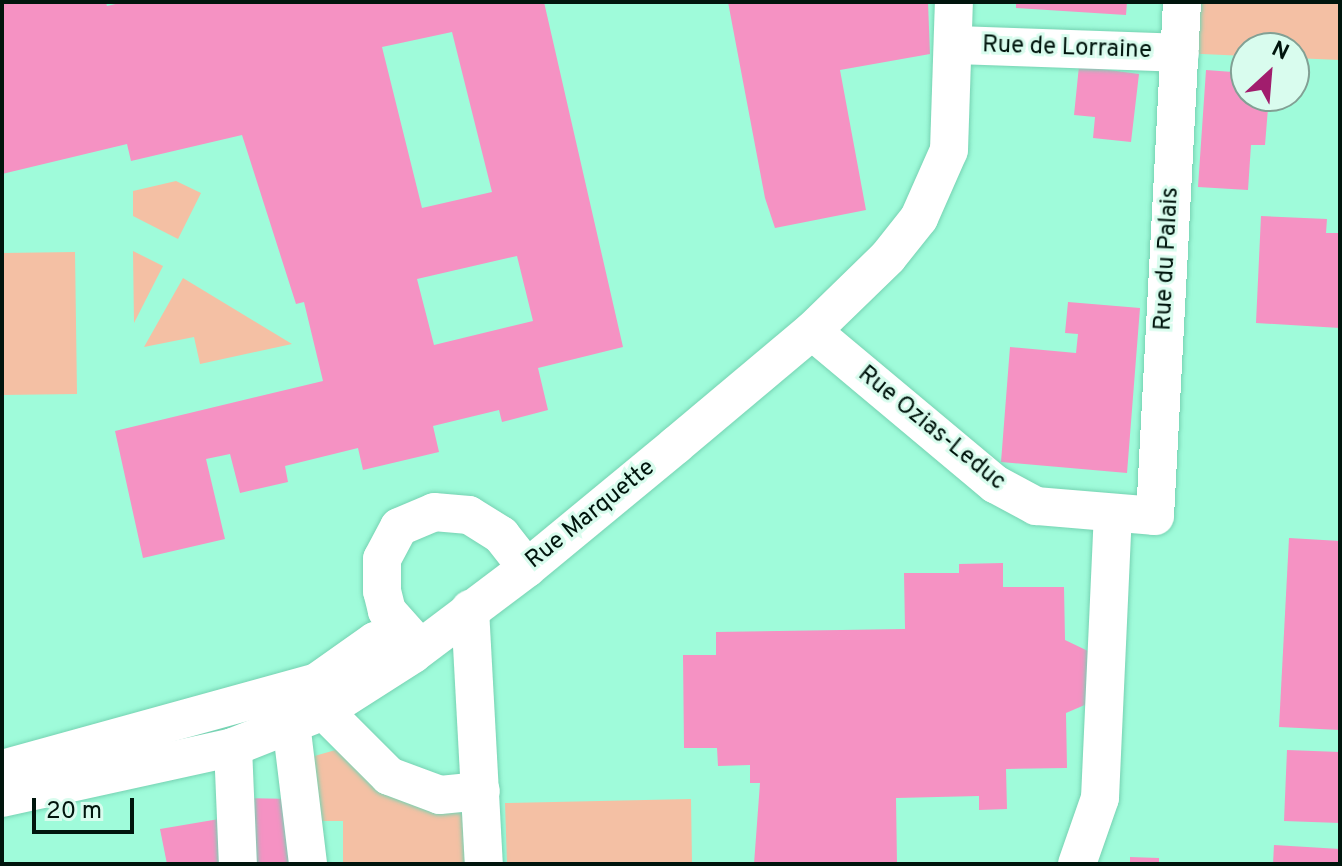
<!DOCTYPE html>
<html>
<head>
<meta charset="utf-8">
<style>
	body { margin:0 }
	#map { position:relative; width:1342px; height:866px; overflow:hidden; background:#9ffbda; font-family:Overpass,sans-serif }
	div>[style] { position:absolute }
	.green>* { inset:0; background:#f4c0a4 }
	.building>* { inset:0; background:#f592c3 }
	.roads { filter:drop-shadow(0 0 2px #76d2b2) drop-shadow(0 0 2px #76d2b2) }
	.minor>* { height:38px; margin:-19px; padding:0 19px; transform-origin:19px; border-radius:19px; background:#fff }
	span { translate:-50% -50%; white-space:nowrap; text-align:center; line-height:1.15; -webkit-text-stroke:6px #d9fcee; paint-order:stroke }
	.street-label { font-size:24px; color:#00150d }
	.frame { position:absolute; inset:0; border:4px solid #00150d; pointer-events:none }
	.north { position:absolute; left:1230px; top:32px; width:80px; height:80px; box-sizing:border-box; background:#d9fcee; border:2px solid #82a094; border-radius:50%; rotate:26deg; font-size:22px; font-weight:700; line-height:32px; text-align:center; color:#00150d }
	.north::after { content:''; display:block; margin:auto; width:28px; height:36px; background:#a11d6d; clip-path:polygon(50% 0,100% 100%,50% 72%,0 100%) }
	.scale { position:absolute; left:32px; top:798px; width:102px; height:36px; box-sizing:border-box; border:4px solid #00150d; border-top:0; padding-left:10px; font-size:24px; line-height:28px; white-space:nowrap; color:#00150d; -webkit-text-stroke:6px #d9fcee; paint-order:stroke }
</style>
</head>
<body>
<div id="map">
	<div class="green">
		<i style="clip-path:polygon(1182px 2px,1340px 2px,1340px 60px,1294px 58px,1294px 48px,1246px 48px,1246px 56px,1180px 53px)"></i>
		<i style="clip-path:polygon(176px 181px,201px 193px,178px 239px,133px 216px,133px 191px)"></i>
		<i style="clip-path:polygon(133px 251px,163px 266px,134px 323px)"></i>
		<i style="clip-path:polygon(75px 252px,77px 394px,2px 395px,2px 253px)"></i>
		<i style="clip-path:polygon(183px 278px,292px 344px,200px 364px,194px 337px,144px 347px)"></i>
		<i style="clip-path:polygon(353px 745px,481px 791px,484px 864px,343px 864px,343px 821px,314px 821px,311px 757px)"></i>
		<i style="clip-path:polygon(691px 799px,692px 864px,507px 864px,505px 803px)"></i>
	</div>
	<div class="building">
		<i style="clip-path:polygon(evenodd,2px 2px,106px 2px,107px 6px,124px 2px,544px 2px,623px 347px,538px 368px,548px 410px,502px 422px,499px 410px,433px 426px,439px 452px,363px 470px,358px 448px,285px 466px,288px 482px,240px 493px,230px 454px,206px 459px,225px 539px,143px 558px,115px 431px,323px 381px,304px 302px,296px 304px,242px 135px,131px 161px,127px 144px,2px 174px,2px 2px,452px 32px,492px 192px,422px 208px,382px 47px,452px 32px,2px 2px,517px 256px,533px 321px,434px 345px,417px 279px,517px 256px)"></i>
		<i style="clip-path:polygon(728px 2px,928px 2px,930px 54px,840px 70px,866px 210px,775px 228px,765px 198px)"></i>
		<i style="clip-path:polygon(1016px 2px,1127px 2px,1126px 15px,1016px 8px)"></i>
		<i style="clip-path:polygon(1079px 66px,1139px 74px,1131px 142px,1093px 138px,1095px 117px,1074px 115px)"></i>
		<i style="clip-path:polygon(1206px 70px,1246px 73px,1246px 96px,1269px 96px,1265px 145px,1251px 145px,1248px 190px,1198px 187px)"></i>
		<i style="clip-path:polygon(1261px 216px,1327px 219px,1326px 233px,1340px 233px,1340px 328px,1256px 323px)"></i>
		<i style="clip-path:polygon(1068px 302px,1140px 308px,1127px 473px,1001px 462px,1010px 347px,1076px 353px,1078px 334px,1065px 333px)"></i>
		<i style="clip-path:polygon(1289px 538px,1340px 541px,1340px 730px,1279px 727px)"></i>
		<i style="clip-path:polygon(1003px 563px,1003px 587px,1064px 587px,1065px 640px,1088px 651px,1087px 704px,1066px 713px,1067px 768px,1006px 769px,1007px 809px,979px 810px,979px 796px,896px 798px,897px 864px,754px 864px,760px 783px,750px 783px,750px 765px,718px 766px,717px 748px,684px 748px,683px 655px,716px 655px,716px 632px,905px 629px,904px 573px,959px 573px,959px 564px)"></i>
		<i style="clip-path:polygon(1287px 750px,1340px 752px,1340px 823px,1284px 821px)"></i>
		<i style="clip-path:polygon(248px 798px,293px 799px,293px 864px,248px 864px)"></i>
		<i style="clip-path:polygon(225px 818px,233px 864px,167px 864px,160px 829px)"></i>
		<i style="clip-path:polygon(1274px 845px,1340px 849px,1340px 864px,1273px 864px)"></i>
		<i style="clip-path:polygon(1130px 857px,1159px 858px,1159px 864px,1130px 864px)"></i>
	</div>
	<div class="roads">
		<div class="minor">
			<i style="left:954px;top:45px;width:226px;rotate:2deg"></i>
			<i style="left:812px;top:331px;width:239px;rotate:39.9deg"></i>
			<i style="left:995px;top:484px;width:47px;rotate:28.2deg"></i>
			<i style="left:1036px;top:506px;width:119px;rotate:4.8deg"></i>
			<i style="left:1155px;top:516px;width:515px;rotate:-86.99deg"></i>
			<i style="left:470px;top:609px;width:255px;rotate:86.9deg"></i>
			<i style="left:420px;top:648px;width:50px;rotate:-131.7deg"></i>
			<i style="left:387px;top:611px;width:21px;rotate:-104deg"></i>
			<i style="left:382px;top:591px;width:32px;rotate:-90deg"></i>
			<i style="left:382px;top:559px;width:36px;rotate:-62deg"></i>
			<i style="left:399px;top:527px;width:38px;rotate:-23deg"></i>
			<i style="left:434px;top:512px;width:35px;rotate:5deg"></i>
			<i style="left:469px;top:515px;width:38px;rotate:32deg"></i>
			<i style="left:501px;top:535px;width:42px;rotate:51.8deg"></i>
			<i style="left:324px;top:711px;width:92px;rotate:45deg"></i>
			<i style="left:389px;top:776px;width:54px;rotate:20.4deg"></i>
			<i style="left:440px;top:795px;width:41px;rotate:-5.6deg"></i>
			<i style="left:291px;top:723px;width:142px;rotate:83.1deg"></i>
			<i style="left:233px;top:747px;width:117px;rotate:87.6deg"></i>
			<i style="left:2px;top:769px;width:327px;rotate:-15.4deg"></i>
			<i style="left:317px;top:682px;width:71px;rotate:-35.3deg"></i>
			<i style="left:375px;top:641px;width:40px;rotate:18.9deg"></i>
			<i style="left:2px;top:798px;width:237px;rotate:-12.4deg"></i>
			<i style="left:233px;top:747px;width:98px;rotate:-21.6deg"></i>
			<i style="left:324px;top:711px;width:106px;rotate:-32.6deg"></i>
			<i style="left:413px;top:654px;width:143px;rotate:-37deg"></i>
			<i style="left:527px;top:568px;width:193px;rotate:-39.5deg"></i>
			<i style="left:676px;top:445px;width:177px;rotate:-40deg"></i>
			<i style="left:812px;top:331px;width:106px;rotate:-44.2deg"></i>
			<i style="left:888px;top:257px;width:50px;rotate:-51.5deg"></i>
			<i style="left:919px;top:218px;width:74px;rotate:-66.2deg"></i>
			<i style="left:949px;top:150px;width:148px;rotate:-88.1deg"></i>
			<i style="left:1077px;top:864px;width:70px;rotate:-70.8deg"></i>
			<i style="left:1100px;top:798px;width:284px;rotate:-87.4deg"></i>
		</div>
	</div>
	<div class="street-label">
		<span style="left:1067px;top:49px;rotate:2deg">Rue de Lorraine</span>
		<span style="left:1168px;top:259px;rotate:-87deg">Rue du Palais</span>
		<span style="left:931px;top:429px;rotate:39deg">Rue Ozias-Leduc</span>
		<span style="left:591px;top:515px;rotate:-39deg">Rue Marquette</span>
	</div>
	<div class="frame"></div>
	<div class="north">N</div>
	<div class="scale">20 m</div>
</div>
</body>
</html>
